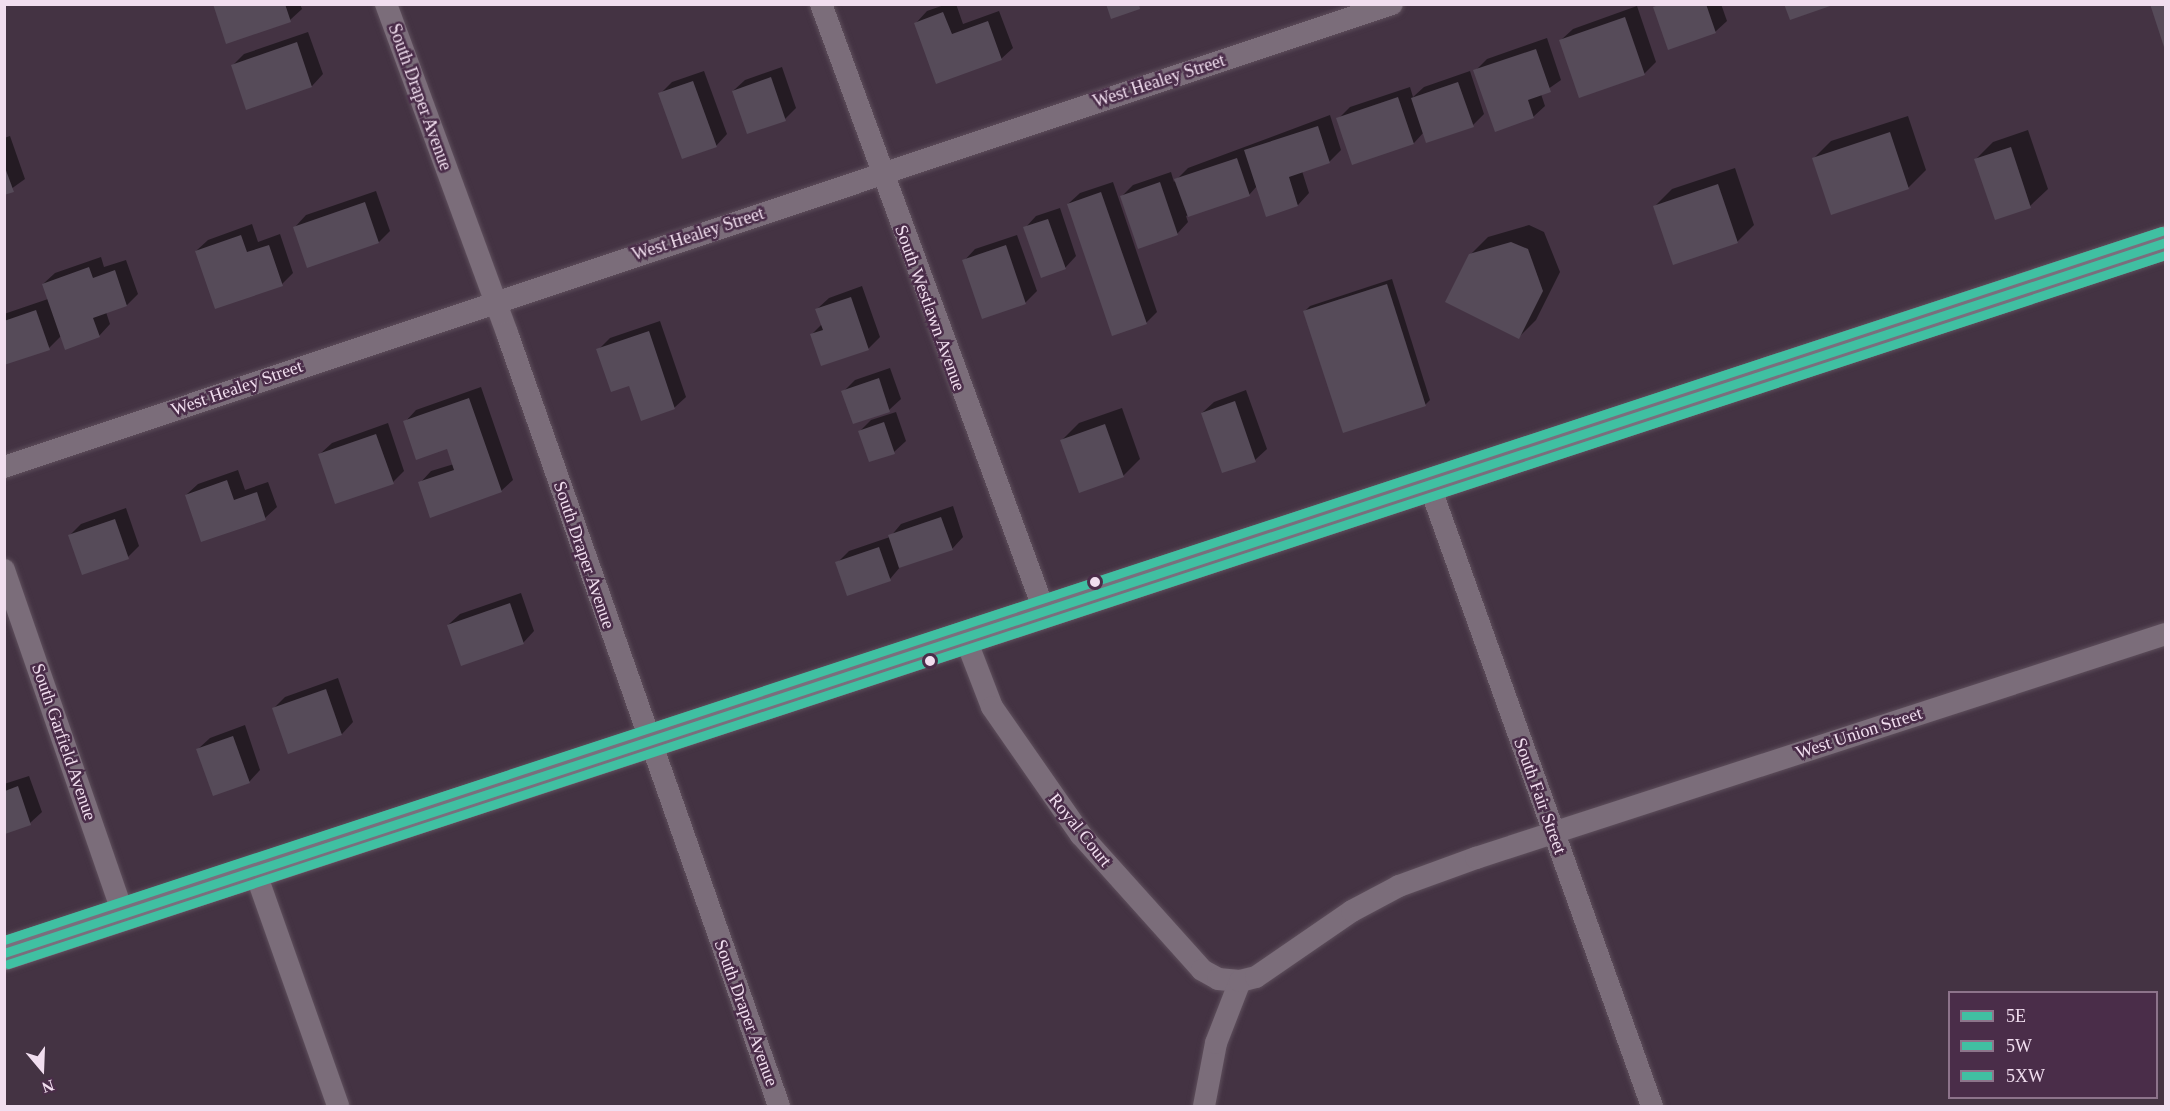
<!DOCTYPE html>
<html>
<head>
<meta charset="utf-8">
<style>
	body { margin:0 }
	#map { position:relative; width:2170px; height:1111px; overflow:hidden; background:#443343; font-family:Georgia,serif }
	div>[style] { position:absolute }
	.shadow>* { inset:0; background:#0007 }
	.building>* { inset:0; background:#564b59 }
	.roads { filter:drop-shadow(0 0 2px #5e4f5c) drop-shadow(0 0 2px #5e4f5c) }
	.minor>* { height:22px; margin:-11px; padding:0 11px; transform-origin:11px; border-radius:11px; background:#7b6d7a }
	.secondary>* { height:33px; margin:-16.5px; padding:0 16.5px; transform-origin:16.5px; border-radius:16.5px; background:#7a6e7d }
	.bus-1>* { height:9px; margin:-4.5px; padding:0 4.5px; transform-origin:4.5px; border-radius:4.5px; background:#40c0a2 }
	.bus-2>* { height:9px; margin:-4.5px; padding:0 4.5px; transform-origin:4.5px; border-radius:4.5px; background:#40c0a2 }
	.bus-3>* { height:9px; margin:-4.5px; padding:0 4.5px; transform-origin:4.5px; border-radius:4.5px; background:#40c0a2 }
	.dots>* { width:16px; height:16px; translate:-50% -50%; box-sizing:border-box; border:3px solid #4a2d49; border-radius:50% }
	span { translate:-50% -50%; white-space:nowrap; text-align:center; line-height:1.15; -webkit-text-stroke:5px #4a2d49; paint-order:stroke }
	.street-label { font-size:18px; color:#f1deef }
	.frame { position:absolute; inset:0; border:6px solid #f1deef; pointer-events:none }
	.legend { position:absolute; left:1948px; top:991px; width:210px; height:108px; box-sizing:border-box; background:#4a2d49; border:2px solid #8d748b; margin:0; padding:8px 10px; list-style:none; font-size:18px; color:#f1deef }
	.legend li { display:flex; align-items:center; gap:12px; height:30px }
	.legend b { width:30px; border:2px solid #8d748b }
	.north { position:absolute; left:12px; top:1039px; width:60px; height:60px; -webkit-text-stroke:4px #4a2d49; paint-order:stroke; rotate:161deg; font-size:16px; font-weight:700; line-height:24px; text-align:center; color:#f1deef }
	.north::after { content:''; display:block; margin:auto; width:21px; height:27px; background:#f1deef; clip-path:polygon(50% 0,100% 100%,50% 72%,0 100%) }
</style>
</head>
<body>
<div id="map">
	<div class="shadow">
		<i style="clip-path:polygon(214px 4px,300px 4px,302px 9px,290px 20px)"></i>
		<i style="clip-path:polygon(947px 4px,956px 4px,963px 24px,999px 11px,1013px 48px,1001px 59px,916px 23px,927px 11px)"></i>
		<i style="clip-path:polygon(1658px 4px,1721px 4px,1727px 21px,1715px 32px,1655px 8px)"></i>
		<i style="clip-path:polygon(1637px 6px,1656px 62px,1644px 74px,1561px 40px,1573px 29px)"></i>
		<i style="clip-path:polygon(308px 32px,323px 74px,312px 86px,247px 108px,233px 65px,244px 54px)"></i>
		<i style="clip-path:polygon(1547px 38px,1561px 80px,1541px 94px,1545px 106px,1533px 117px,1475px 71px,1487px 59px)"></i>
		<i style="clip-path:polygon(782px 67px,796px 108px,785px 119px,733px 91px,745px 80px)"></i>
		<i style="clip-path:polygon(704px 71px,727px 134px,716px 146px,660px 94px,672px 82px)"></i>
		<i style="clip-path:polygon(1470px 71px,1484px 114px,1473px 125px,1424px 132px,1414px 143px,1353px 163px,1338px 119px,1350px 107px,1410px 87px,1413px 97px,1424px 87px)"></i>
		<i style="clip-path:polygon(1330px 115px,1341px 150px,1329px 162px,1302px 171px,1309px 193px,1298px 205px,1257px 186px,1249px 195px,1186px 216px,1188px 222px,1177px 234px,1121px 197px,1133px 185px,1171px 172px,1174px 182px,1188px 168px)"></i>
		<i style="clip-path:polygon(1908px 116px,1926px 170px,1908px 188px,1813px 159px,1831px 141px)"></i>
		<i style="clip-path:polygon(2028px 130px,2048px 189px,2030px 206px,1976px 159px,1993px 142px)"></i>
		<i style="clip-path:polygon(10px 136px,25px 179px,4px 194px,4px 138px)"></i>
		<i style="clip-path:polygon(1735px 168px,1754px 225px,1737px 242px,1655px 206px,1672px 189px)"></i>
		<i style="clip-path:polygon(1113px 182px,1157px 312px,1146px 323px,1068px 204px,1080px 193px)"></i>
		<i style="clip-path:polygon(376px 191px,390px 231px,379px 242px,295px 227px,306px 215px)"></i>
		<i style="clip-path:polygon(1060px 208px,1076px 256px,1065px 268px,1025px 228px,1036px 216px)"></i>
		<i style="clip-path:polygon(252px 224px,258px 242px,280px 234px,293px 273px,282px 284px,196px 251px,208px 240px)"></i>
		<i style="clip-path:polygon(1529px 225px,1544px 232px,1560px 272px,1536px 320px,1519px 337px,1470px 255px,1488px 237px)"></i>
		<i style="clip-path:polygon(1017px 235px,1037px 291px,1025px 303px,964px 261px,975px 249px)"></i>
		<i style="clip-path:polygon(101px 257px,104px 267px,126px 260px,138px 294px,127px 305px,106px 312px,110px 324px,99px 336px,61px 336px,49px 348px,4px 364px,4px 314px,48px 299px,43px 284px,55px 273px)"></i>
		<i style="clip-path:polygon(1392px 279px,1430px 400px,1425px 405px,1305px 311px,1310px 306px)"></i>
		<i style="clip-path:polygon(862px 286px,880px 337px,868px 349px,812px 334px,822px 324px,817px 309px,829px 298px)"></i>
		<i style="clip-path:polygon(660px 321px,686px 397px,674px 408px,598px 350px,610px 338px)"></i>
		<i style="clip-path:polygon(890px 368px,901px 399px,889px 410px,854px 423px,843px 392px,855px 380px)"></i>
		<i style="clip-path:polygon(481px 387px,513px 480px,501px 491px,420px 483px,431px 471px,454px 464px,448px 447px,405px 422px,416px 410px)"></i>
		<i style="clip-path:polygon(1246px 390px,1267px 449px,1255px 460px,1202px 413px,1214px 402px)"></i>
		<i style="clip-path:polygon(1122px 408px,1140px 459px,1123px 476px,1062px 440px,1079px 423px)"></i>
		<i style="clip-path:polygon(896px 412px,906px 441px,894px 452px,860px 431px,871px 420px)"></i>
		<i style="clip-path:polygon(388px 423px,404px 471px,393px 482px,320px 454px,332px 443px)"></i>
		<i style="clip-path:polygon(238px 470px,245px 490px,268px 482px,277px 507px,265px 518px,186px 495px,198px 484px)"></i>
		<i style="clip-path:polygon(953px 506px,963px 537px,952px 549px,901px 566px,890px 579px,837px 563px,849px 551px,890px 537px,901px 524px)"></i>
		<i style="clip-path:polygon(126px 508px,139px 546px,128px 557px,70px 535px,81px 524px)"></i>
		<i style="clip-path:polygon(521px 593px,534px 631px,523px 643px,448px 625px,460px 614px)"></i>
		<i style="clip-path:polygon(338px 678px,353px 722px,342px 734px,274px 708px,285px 697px)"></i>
		<i style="clip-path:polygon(245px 725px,260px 770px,249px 782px,198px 749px,210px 738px)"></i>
		<i style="clip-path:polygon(29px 776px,42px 812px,30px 823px,4px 832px,4px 784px)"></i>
	</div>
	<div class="building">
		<i style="clip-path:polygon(213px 4px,285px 4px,291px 22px,226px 44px)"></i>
		<i style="clip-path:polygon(1106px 4px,1139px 4px,1140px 9px,1111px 19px)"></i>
		<i style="clip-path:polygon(1661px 4px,1706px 4px,1716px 33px,1668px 50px,1653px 7px)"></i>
		<i style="clip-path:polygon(1784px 4px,1833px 4px,1833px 5px,1790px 20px)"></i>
		<i style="clip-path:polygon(2150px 4px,2166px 4px,2166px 50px,2165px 50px)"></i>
		<i style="clip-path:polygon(943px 12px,952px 34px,988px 21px,1002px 60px,936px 84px,914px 23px)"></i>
		<i style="clip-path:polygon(1625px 17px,1645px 75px,1579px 98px,1559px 40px)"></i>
		<i style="clip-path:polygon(297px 42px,312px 87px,246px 110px,231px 65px)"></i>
		<i style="clip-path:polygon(1536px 49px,1551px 92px,1528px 100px,1534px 118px,1495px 132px,1473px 70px)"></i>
		<i style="clip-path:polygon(771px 77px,786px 121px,747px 134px,732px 91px)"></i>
		<i style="clip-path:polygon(693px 81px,717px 147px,682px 159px,658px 93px)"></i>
		<i style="clip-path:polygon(1458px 82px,1474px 127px,1426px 143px,1411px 98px)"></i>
		<i style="clip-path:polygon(1398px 97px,1414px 144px,1352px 165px,1336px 118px)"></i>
		<i style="clip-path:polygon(1318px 126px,1330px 163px,1289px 177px,1298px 206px,1266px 217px,1244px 150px)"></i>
		<i style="clip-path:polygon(1890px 132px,1909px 189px,1831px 215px,1812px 158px)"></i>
		<i style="clip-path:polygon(2011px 147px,2031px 208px,1995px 220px,1974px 159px)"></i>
		<i style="clip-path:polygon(1237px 158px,1250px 196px,1188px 217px,1174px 179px)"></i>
		<i style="clip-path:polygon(4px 165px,14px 192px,4px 195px)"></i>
		<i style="clip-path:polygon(1160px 182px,1178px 235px,1138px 249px,1120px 196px)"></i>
		<i style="clip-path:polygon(1718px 184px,1738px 243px,1673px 265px,1653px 206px)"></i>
		<i style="clip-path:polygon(1101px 192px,1147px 324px,1112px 336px,1067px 204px)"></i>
		<i style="clip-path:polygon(365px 202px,379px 243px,307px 268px,293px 227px)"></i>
		<i style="clip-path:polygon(1048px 219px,1066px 269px,1041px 278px,1023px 227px)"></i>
		<i style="clip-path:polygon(241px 235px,247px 252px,269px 245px,283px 286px,215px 309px,195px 251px)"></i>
		<i style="clip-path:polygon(1511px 242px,1528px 249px,1543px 291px,1519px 339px,1445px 302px,1469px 254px)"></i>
		<i style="clip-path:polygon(1006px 245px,1026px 304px,982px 319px,962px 260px)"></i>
		<i style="clip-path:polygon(89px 267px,93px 278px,115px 270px,127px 306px,93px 318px,100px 337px,65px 350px,42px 284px)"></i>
		<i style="clip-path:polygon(1387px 284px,1426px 406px,1343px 433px,1303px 311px)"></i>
		<i style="clip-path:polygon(851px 297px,869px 350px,821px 366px,810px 334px,823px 330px,815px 309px)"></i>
		<i style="clip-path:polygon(36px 310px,50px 350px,4px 365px,4px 321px)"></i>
		<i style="clip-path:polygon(649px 331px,675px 409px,641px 421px,629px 386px,611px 392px,596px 349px)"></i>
		<i style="clip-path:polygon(879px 378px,890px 412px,853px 424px,841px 391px)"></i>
		<i style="clip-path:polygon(469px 398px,502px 492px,430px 518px,418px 482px,454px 470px,447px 449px,416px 460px,403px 421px)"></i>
		<i style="clip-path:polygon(1235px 401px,1256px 462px,1222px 473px,1201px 413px)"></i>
		<i style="clip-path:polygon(884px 422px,895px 454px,869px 462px,858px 431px)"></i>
		<i style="clip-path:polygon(1105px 424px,1124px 477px,1079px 493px,1060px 440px)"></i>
		<i style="clip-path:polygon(376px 434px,394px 484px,335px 504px,318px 454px)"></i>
		<i style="clip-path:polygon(227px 480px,234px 500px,257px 492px,266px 520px,201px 542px,185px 495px)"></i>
		<i style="clip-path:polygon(941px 517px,953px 550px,899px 568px,888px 535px)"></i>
		<i style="clip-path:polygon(115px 519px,129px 559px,82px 575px,68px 535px)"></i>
		<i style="clip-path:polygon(879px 547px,891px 581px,847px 596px,835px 562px)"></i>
		<i style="clip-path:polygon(510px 603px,524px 644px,461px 666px,447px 625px)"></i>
		<i style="clip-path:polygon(326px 689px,342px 735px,288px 754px,272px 708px)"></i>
		<i style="clip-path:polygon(233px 736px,250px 783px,213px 796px,196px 749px)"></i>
		<i style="clip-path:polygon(18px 786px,31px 825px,5px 834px,5px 791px)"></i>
	</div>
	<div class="roads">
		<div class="minor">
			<i style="left:386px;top:4px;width:351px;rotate:69.8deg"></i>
			<i style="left:507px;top:333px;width:819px;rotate:70.61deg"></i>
			<i style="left:821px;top:4px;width:646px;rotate:69.8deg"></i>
			<i style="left:4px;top:467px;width:1463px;rotate:-18.45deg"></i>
			<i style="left:1429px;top:484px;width:661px;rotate:70.28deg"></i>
			<i style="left:4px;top:570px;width:364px;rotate:70.9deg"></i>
			<i style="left:965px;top:637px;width:75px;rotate:68.9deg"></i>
			<i style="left:992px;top:707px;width:156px;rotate:55.2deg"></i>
			<i style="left:1081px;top:835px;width:181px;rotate:48.1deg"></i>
			<i style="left:1202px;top:970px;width:18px;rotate:29deg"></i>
			<i style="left:1218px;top:979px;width:22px;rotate:5deg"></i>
			<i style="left:255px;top:871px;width:249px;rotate:70.5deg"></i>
			<i style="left:1204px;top:1106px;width:64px;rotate:-79.2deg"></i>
			<i style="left:1216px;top:1043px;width:66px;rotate:-68.8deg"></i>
			<i style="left:1240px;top:981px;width:16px;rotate:-14deg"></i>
			<i style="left:1256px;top:977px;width:116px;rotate:-34.5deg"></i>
			<i style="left:1352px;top:911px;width:53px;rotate:-28deg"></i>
			<i style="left:1399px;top:886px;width:82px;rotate:-20deg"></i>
			<i style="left:1476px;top:858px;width:725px;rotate:-17.99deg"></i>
		</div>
		<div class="secondary">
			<i style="left:4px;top:953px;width:2276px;rotate:-18.2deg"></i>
		</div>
	</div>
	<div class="bus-1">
		<i style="left:4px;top:953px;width:2276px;rotate:-18.2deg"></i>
	</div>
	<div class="bus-2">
		<i style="left:8px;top:964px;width:2271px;rotate:-18.19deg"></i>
	</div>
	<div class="bus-3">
		<i style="left:4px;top:940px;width:2271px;rotate:-18.19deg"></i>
	</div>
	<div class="dots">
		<i style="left:1095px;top:582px;background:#f1deef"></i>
		<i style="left:930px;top:661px;background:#f1deef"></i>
	</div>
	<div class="street-label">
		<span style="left:1159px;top:81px;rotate:-18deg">West Healey Street</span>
		<span style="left:420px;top:97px;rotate:70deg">South Draper Avenue</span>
		<span style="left:698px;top:234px;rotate:-18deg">West Healey Street</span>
		<span style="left:930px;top:308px;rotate:70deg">South Westlawn Avenue</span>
		<span style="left:237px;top:388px;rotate:-19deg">West Healey Street</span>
		<span style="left:584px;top:555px;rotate:71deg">South Draper Avenue</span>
		<span style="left:1859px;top:733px;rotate:-18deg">West Union Street</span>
		<span style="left:64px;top:742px;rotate:71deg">South Garfield Avenue</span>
		<span style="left:1540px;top:796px;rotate:70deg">South Fair Street</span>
		<span style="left:1080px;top:830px;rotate:51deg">Royal Court</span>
		<span style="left:746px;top:1013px;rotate:70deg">South Draper Avenue</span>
	</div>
	<div class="frame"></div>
	<ul class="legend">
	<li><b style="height:8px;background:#40c0a2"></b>5E</li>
	<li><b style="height:8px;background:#40c0a2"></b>5W</li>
	<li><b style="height:8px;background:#40c0a2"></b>5XW</li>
	</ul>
	<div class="north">N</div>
</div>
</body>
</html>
